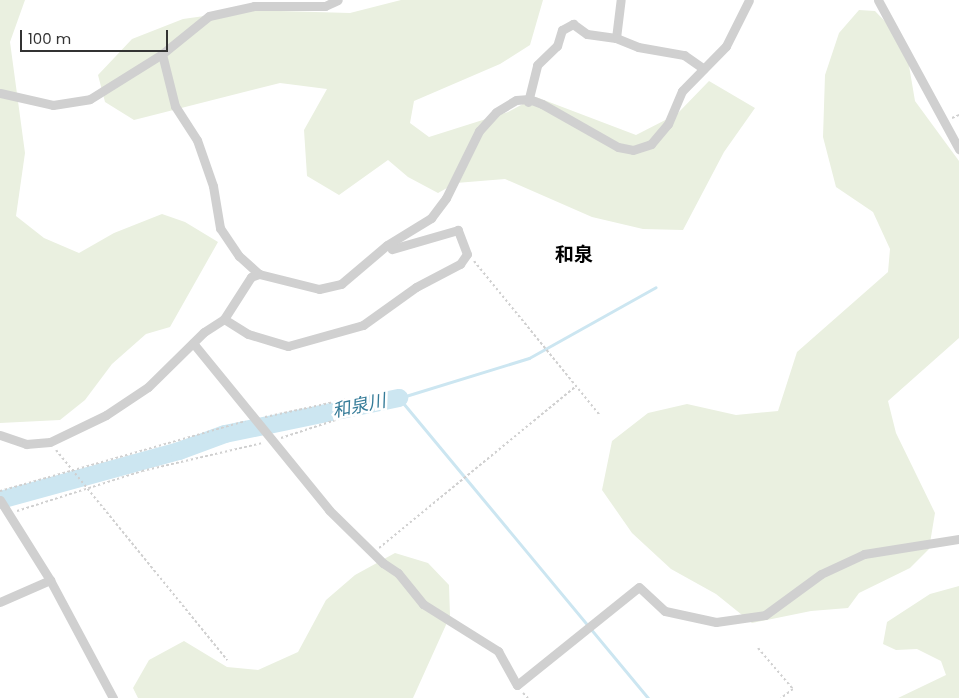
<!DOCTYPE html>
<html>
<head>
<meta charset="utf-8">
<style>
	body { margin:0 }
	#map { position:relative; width:959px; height:698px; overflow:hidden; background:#fff; font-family:Poppins,"Noto Sans JP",sans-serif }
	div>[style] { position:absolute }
	.green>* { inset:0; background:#eaf0e0 }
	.stream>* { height:3px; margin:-1.5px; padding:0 1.5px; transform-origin:1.5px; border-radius:1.5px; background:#cce6f1 }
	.river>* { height:18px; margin:-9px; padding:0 9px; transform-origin:9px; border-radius:9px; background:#cce6f1 }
	.path>* { height:2px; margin-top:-1px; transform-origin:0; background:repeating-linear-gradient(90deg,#d0d0d0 0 2.5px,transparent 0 5px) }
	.street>* { height:9px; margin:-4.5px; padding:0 4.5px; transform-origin:4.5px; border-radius:4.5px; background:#d0d0d0 }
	span { translate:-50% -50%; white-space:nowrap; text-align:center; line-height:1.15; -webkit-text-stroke:5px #fff; paint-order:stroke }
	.water-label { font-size:18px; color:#347b98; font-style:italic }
	.quarter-label { font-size:19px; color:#000; font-weight:700 }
	.scale { position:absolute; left:20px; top:30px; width:148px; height:22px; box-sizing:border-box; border:2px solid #333; border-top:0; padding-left:6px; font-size:15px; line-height:18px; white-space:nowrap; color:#333; -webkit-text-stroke:4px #fff; paint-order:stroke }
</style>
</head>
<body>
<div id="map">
	<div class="green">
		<i style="clip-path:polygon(0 0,25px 0,10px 42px,25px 153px,16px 216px,44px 238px,79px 253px,114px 233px,162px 214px,185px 222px,218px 242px,170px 327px,146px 334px,112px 364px,85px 400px,60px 420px,0 423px)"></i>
		<i style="clip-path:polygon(401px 0,543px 0,530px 45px,500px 64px,414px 101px,410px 123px,429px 137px,508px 112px,536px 97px,636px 135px,677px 114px,709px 81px,755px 108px,724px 152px,683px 230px,643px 229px,592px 217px,505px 179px,456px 183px,438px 193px,408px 177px,388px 160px,339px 195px,307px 176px,304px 130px,327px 89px,280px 83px,134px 120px,105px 102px,98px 75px,132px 39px,183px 19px,247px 10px,350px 13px)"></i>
		<i style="clip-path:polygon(859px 10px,875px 11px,905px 42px,915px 101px,959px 161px,959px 338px,888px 401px,896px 433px,935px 513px,929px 549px,910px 568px,859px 593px,848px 608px,811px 611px,752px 623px,716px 594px,671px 569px,632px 533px,602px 490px,612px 441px,648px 413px,687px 404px,736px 415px,778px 411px,797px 352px,888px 272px,890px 249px,873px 212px,836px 187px,823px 137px,825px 75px,839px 33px)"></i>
		<i style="clip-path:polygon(395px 553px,428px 563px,449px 585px,450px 616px,413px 698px,138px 698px,133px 688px,149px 660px,184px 641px,227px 667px,258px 670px,298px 652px,326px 600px,355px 575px)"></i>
		<i style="clip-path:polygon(959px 586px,959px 698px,898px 698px,946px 675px,941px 661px,917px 649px,896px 650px,883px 644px,887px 622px,930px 594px)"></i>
	</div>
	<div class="stream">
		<i style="left:648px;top:698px;width:390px;rotate:-129.7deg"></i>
		<i style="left:399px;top:398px;width:136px;rotate:-17.1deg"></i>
		<i style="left:529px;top:358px;width:145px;rotate:-29.2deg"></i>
	</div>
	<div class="river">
		<i style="left:0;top:500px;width:186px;rotate:-15.3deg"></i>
		<i style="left:179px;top:451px;width:49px;rotate:-20.3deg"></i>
		<i style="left:225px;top:434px;width:178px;rotate:-11.7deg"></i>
	</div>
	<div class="path">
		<i style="left:952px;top:118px;width:8px;rotate:-23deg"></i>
		<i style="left:474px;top:261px;width:198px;rotate:50.8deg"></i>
		<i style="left:265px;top:417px;width:85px;rotate:-12.2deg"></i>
		<i style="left:281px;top:438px;width:71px;rotate:-18.2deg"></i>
		<i style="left:56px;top:450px;width:271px;rotate:50.8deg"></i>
		<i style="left:0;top:491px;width:255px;rotate:-15.9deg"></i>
		<i style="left:17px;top:511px;width:131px;rotate:-17.7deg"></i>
		<i style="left:142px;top:471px;width:123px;rotate:-13.1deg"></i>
		<i style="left:379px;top:548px;width:255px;rotate:-39.4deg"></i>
		<i style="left:758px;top:648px;width:54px;rotate:49.5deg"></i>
		<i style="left:793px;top:689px;width:15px;rotate:143deg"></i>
		<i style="left:523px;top:693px;width:7px;rotate:45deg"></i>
	</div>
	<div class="street">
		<i style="left:878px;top:0;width:170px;rotate:61.5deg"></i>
		<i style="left:616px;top:38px;width:38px;rotate:-83deg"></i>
		<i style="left:162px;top:54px;width:60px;rotate:-39deg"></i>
		<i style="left:209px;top:16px;width:46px;rotate:-12.5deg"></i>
		<i style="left:254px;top:6px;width:71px"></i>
		<i style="left:325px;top:6px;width:14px;rotate:-25deg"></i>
		<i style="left:0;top:93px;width:54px;rotate:12.8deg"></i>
		<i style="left:53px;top:105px;width:37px;rotate:-9deg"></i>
		<i style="left:90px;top:99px;width:85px;rotate:-32deg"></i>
		<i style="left:162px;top:54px;width:54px;rotate:76deg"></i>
		<i style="left:175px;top:106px;width:40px;rotate:57.1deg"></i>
		<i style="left:197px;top:140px;width:49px;rotate:70.8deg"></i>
		<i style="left:213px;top:186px;width:43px;rotate:80.5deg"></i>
		<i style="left:220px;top:228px;width:34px;rotate:56deg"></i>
		<i style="left:239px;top:256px;width:27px;rotate:42deg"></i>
		<i style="left:528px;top:102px;width:38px;rotate:-76deg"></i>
		<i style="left:537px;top:65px;width:28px;rotate:-44deg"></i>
		<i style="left:557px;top:46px;width:17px;rotate:-73deg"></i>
		<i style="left:562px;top:30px;width:13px;rotate:-29deg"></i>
		<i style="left:573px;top:24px;width:17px;rotate:36deg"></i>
		<i style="left:587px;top:34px;width:29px;rotate:8deg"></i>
		<i style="left:616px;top:38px;width:24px;rotate:22deg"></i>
		<i style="left:638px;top:47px;width:47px;rotate:9.9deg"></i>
		<i style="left:684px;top:55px;width:24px;rotate:35deg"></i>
		<i style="left:224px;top:319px;width:28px;rotate:32deg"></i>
		<i style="left:248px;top:334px;width:42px;rotate:16.7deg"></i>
		<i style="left:288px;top:346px;width:78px;rotate:-15.6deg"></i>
		<i style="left:363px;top:325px;width:65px;rotate:-35.6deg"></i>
		<i style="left:416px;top:287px;width:50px;rotate:-27.6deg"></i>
		<i style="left:460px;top:264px;width:12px;rotate:-55deg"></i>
		<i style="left:467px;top:254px;width:26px;rotate:-111deg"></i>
		<i style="left:458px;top:230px;width:69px;rotate:163.9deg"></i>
		<i style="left:193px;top:343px;width:215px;rotate:50.8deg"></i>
		<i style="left:329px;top:510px;width:76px;rotate:44.5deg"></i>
		<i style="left:383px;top:563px;width:18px;rotate:34deg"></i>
		<i style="left:398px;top:573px;width:40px;rotate:51deg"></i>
		<i style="left:423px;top:604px;width:89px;rotate:32.1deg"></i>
		<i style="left:498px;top:651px;width:39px;rotate:61deg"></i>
		<i style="left:517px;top:685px;width:156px;rotate:-38.8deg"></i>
		<i style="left:639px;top:587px;width:35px;rotate:43deg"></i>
		<i style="left:665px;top:611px;width:52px;rotate:12.2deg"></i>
		<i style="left:716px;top:622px;width:49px;rotate:-8.1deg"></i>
		<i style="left:765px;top:615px;width:69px;rotate:-36.2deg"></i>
		<i style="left:821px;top:574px;width:47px;rotate:-24.9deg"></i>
		<i style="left:864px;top:554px;width:96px;rotate:-9deg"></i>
		<i style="left:0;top:435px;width:28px;rotate:19deg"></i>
		<i style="left:26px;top:444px;width:24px;rotate:-5deg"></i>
		<i style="left:50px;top:442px;width:62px;rotate:-25.7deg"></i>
		<i style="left:106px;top:415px;width:50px;rotate:-33.7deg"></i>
		<i style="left:148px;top:387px;width:78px;rotate:-44.5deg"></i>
		<i style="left:204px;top:332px;width:24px;rotate:-33deg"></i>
		<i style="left:224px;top:319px;width:50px;rotate:-57.3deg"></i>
		<i style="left:251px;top:277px;width:9px;rotate:-21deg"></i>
		<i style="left:259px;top:274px;width:62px;rotate:14deg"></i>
		<i style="left:319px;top:289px;width:23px;rotate:-13deg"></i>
		<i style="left:341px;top:284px;width:60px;rotate:-40.3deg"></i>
		<i style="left:387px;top:245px;width:52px;rotate:-31.5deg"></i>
		<i style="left:431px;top:218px;width:25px;rotate:-53deg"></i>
		<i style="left:446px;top:198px;width:75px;rotate:-63.8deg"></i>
		<i style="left:479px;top:131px;width:25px;rotate:-48deg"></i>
		<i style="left:496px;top:112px;width:23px;rotate:-31deg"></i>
		<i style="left:516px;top:100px;width:13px;rotate:-4deg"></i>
		<i style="left:529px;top:99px;width:14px;rotate:21deg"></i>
		<i style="left:542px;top:104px;width:87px;rotate:29.5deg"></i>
		<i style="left:618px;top:147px;width:15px;rotate:11deg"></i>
		<i style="left:633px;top:150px;width:19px;rotate:-18deg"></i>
		<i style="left:651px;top:144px;width:26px;rotate:-50deg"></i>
		<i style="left:668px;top:124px;width:36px;rotate:-67deg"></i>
		<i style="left:682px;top:91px;width:63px;rotate:-45.6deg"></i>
		<i style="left:726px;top:46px;width:51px;rotate:-63.4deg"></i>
		<i style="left:0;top:500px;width:94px;rotate:58deg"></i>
		<i style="left:50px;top:580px;width:134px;rotate:61.9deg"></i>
		<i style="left:0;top:602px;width:55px;rotate:-23.7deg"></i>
	</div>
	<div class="water-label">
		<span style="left:359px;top:406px;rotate:-12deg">和泉川</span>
	</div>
	<div class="quarter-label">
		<span style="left:574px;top:255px">和泉</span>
	</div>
	<div class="scale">100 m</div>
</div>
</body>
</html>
